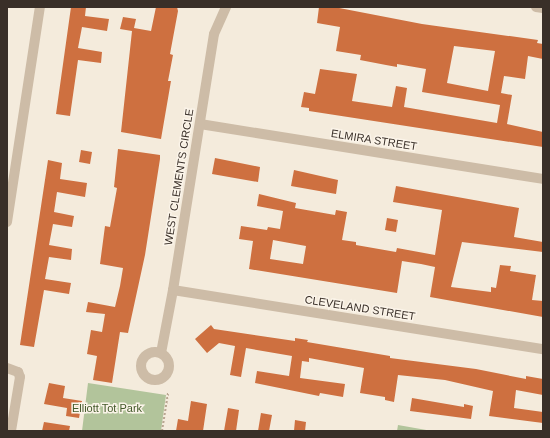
<!DOCTYPE html>
<html>
<head>
<meta charset="utf-8">
<style>
	body { margin:0 }
	#map { position:relative; width:550px; height:438px; overflow:hidden; background:#f4ebdc; font-family:Arial,sans-serif }
	div>[style] { position:absolute }
	.green>* { inset:0; background:#b2c49b }
	.building>* { inset:0; background:#ce7040 }
	.path>* { height:2px; margin-top:-1px; transform-origin:0; background:repeating-linear-gradient(90deg,#b9a691 0 2px,transparent 0 4px) }
	.street>* { height:10px; margin:-5px; padding:0 5px; transform-origin:5px; border-radius:5px; background:#cdbca7 }
	.street>.ring { margin:-5px; padding:0; box-sizing:content-box; background:none; border:10px solid #cdbca7; border-radius:50% }
	span { translate:-50% -50%; white-space:nowrap; text-align:center; line-height:1.15; -webkit-text-stroke:3px #fbf4e9; paint-order:stroke }
	.street-label { font-size:11px; color:#392f28 }
	.park-label { font-size:11px; color:#43592a }
	.frame { position:absolute; inset:0; border:8px solid #392f28; pointer-events:none }
</style>
</head>
<body>
<div id="map">
	<div class="green">
		<i style="clip-path:polygon(88px 383px,166px 395px,161px 431px,82px 431px)"></i>
		<i style="clip-path:polygon(398px 425px,432px 431px,397px 431px)"></i>
	</div>
	<div class="building">
		<i style="clip-path:polygon(71px 7px,86px 7px,85px 16px,109px 19px,107px 31px,82px 27px,78px 48px,102px 52px,101px 63px,78px 60px,70px 116px,56px 114px)"></i>
		<i style="clip-path:polygon(156px 7px,177px 7px,178px 11px,170px 54px,173px 55px,168px 81px,171px 81px,161px 139px,121px 132px,132px 31px,120px 29px,123px 17px,136px 19px,134px 28px,151px 31px)"></i>
		<i style="clip-path:polygon(evenodd,319px 7px,334px 7px,422px 24px,538px 40px,537px 43px,543px 44px,543px 59px,528px 56px,525px 79px,504px 76px,501px 93px,512px 95px,507px 124px,543px 132px,543px 147px,309px 111px,309px 108px,301px 107px,304px 92px,315px 94px,320px 69px,357px 74px,352px 101px,392px 107px,396px 86px,407px 88px,404px 107px,497px 123px,500px 105px,422px 92px,426px 69px,397px 64px,397px 67px,386px 65px,360px 60px,361px 55px,336px 51px,340px 27px,317px 23px,319px 7px,454px 46px,495px 51px,488px 91px,447px 83px,454px 46px)"></i>
		<i style="clip-path:polygon(118px 149px,160px 155px,160px 159px,145px 255px,128px 333px,120px 332px,112px 383px,93px 380px,97px 356px,87px 354px,91px 330px,102px 332px,105px 314px,86px 312px,88px 302px,115px 307px,120px 286px,123px 268px,100px 264px,105px 226px,110px 227px,117px 188px,114px 187px)"></i>
		<i style="clip-path:polygon(81px 150px,92px 152px,90px 164px,79px 162px)"></i>
		<i style="clip-path:polygon(215px 158px,260px 167px,258px 182px,212px 174px)"></i>
		<i style="clip-path:polygon(48px 160px,62px 163px,60px 179px,87px 183px,85px 197px,57px 192px,54px 212px,74px 216px,72px 227px,53px 224px,49px 245px,72px 249px,71px 260px,49px 257px,45px 279px,71px 283px,69px 294px,44px 290px,34px 347px,20px 345px)"></i>
		<i style="clip-path:polygon(294px 170px,338px 180px,336px 194px,291px 186px)"></i>
		<i style="clip-path:polygon(evenodd,396px 186px,519px 208px,514px 237px,543px 242px,543px 252px,462px 242px,451px 287px,491px 292px,491px 287px,496px 288px,500px 265px,511px 266px,510px 271px,536px 275px,532px 300px,543px 301px,543px 317px,430px 297px,435px 267px,421px 264px,402px 261px,397px 293px,249px 269px,253px 241px,239px 239px,241px 226px,267px 230px,268px 227px,280px 229px,283px 211px,257px 206px,259px 194px,296px 203px,295px 208px,335px 215px,336px 210px,347px 212px,342px 240px,356px 242px,356px 245px,396px 252px,397px 248px,435px 255px,442px 210px,393px 202px,396px 186px,273px 240px,306px 246px,303px 264px,270px 259px,273px 240px)"></i>
		<i style="clip-path:polygon(387px 218px,398px 220px,396px 232px,385px 230px)"></i>
		<i style="clip-path:polygon(211px 325px,214px 329px,295px 341px,295px 338px,308px 340px,307px 342px,390px 356px,390px 358px,476px 369px,526px 379px,526px 376px,543px 379px,543px 395px,516px 390px,514px 408px,543px 412px,543px 423px,489px 416px,493px 391px,445px 380px,398px 375px,394px 402px,385px 400px,385px 397px,360px 393px,364px 368px,309px 358px,309px 362px,302px 361px,300px 378px,345px 384px,343px 397px,320px 393px,319px 396px,255px 383px,257px 371px,289px 376px,292px 356px,246px 348px,241px 377px,230px 375px,235px 346px,219px 343px,207px 353px,195px 339px)"></i>
		<i style="clip-path:polygon(49px 383px,65px 386px,63px 398px,82px 401px,79px 418px,66px 416px,67px 408px,44px 404px)"></i>
		<i style="clip-path:polygon(412px 398px,464px 407px,464px 404px,473px 406px,471px 419px,410px 411px)"></i>
		<i style="clip-path:polygon(191px 401px,207px 404px,203px 431px,176px 431px,178px 419px,188px 421px)"></i>
		<i style="clip-path:polygon(228px 408px,239px 410px,236px 431px,224px 431px)"></i>
		<i style="clip-path:polygon(261px 413px,272px 415px,269px 431px,258px 431px)"></i>
		<i style="clip-path:polygon(295px 420px,306px 422px,305px 431px,294px 431px)"></i>
		<i style="clip-path:polygon(44px 422px,70px 426px,69px 431px,42px 431px)"></i>
	</div>
	<div class="path">
		<i style="left:162px;top:431px;width:39px;rotate:-81deg"></i>
	</div>
	<div class="street">
		<i style="left:536px;top:7px;width:7px;rotate:8deg"></i>
		<i style="left:200px;top:124px;width:347px;rotate:9.1deg"></i>
		<i style="left:7px;top:222px;width:218px;rotate:-81.3deg"></i>
		<i style="left:173px;top:290px;width:375px;rotate:9.1deg"></i>
		<i class="ring" style="left:141px;top:352px;width:18px;height:18px"></i>
		<i style="left:161px;top:353px;width:64px;rotate:-79.2deg"></i>
		<i style="left:173px;top:290px;width:259px;rotate:-80.9deg"></i>
		<i style="left:214px;top:34px;width:30px;rotate:-66deg"></i>
		<i style="left:7px;top:368px;width:12px;rotate:20deg"></i>
		<i style="left:18px;top:372px;width:5px;rotate:68deg"></i>
		<i style="left:20px;top:377px;width:55px;rotate:99.5deg"></i>
	</div>
	<div class="street-label">
		<span style="left:374px;top:140px;rotate:9deg">ELMIRA STREET</span>
		<span style="left:179px;top:177px;rotate:-81deg">WEST CLEMENTS CIRCLE</span>
		<span style="left:360px;top:308px;rotate:9deg">CLEVELAND STREET</span>
	</div>
	<div class="park-label">
		<span style="left:107px;top:408px">Elliott Tot Park</span>
	</div>
	<div class="frame"></div>
</div>
</body>
</html>
